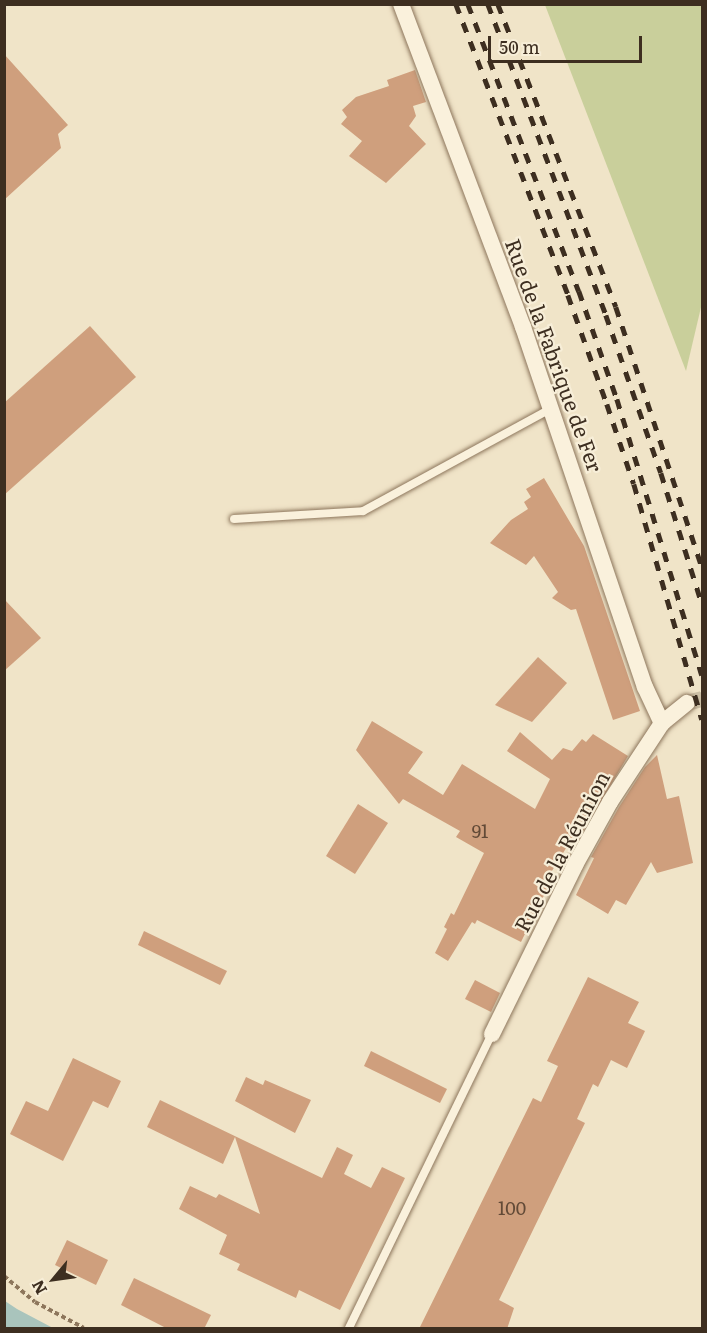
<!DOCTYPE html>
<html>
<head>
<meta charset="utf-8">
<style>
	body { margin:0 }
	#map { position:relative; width:707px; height:1333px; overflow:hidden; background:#f0e4c8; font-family:Literata,serif }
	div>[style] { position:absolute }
	.green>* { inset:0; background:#c9cf9b }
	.water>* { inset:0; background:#a9c4bc }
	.building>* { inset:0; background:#cf9f7d }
	.street-tunnel>* { height:16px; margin-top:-8px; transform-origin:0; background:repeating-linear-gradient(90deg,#ccc0a6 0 16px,transparent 0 24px) }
	.path>* { height:4px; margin-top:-2px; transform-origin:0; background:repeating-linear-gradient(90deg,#8d765c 0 4.5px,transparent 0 7.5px) }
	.roads { filter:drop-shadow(0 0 2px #8d765c) drop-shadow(0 0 2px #8d765c) }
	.lane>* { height:8px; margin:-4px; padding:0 4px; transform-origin:4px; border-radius:4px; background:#faf1dc }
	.street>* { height:16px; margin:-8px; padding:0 8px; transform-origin:8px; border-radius:8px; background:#faf1dc }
	.rail>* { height:4.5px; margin-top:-2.25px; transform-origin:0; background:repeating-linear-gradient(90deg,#3d2e20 0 10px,transparent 0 20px) }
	span { translate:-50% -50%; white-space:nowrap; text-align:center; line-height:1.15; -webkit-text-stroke:4.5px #f7eed8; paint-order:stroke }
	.number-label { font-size:18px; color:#624a37 }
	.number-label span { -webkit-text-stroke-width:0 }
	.street-label { font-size:21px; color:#3d2e20 }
	.frame { position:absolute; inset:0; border:6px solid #3d2e20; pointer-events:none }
	.north { position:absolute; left:24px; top:1249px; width:60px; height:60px; -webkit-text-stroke:4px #f7eed8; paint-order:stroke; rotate:241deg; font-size:16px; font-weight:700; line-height:24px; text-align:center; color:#3d2e20 }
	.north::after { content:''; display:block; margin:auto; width:21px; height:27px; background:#3d2e20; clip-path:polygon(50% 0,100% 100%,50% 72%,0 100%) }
	.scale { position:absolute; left:488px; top:36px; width:154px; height:27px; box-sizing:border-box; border:3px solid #3d2e20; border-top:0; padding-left:8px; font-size:18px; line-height:21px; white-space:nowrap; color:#3d2e20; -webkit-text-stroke:4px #f7eed8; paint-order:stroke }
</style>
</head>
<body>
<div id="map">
	<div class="green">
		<i style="clip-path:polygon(545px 5px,702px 5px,702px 303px,686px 371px)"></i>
	</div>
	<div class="water">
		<i style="clip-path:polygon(5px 1301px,17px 1309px,53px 1328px,5px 1328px)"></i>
	</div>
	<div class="building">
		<i style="clip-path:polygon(4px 54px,68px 125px,58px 134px,61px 148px,4px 200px)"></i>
		<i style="clip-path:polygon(415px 70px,426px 102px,413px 106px,416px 116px,409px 126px,426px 144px,386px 183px,349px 156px,362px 141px,341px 124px,347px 117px,342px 110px,356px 97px,389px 86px,387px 80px)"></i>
		<i style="clip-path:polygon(90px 326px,136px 377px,4px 495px,4px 403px)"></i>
		<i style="clip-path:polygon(544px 478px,584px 546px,640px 711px,613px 720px,576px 609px,571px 610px,552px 598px,558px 592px,534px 556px,526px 565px,490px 543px,511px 520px,528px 509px,524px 502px,531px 497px,526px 489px)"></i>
		<i style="clip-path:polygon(4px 599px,41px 638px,4px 671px)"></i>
		<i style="clip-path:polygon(538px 657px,567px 683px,532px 722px,495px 705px)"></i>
		<i style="clip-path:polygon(372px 721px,423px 752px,408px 773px,443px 795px,462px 764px,535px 809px,550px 779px,507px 751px,520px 732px,552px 760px,563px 748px,572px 751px,582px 739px,586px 742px,593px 734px,628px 756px,573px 848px,568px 845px,547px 879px,551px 881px,521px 942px,477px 920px,475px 924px,472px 922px,448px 961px,435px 953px,447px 929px,444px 927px,451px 913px,454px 915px,484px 853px,456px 837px,460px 831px,403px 799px,399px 804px,356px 750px)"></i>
		<i style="clip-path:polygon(657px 755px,667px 799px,679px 796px,693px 863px,657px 873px,651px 862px,626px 905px,616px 900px,608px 914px,576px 895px,594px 858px,591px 857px,619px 807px,645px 767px)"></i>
		<i style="clip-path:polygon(358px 804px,388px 823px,355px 874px,326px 856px)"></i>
		<i style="clip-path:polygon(144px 931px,227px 971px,220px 985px,138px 945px)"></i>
		<i style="clip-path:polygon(588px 977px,639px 1002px,628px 1023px,645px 1031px,627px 1068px,611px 1060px,598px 1087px,593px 1084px,577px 1119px,585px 1123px,499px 1300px,514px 1308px,507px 1329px,419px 1329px,533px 1098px,541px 1102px,558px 1066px,547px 1061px)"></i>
		<i style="clip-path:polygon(475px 980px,500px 993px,491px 1012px,465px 999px)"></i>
		<i style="clip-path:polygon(371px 1051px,447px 1089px,440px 1103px,364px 1066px)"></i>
		<i style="clip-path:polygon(73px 1058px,121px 1081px,108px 1108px,93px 1101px,63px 1161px,10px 1134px,26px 1101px,48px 1111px)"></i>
		<i style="clip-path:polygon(246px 1077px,263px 1085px,265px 1080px,311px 1100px,295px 1133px,235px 1101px)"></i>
		<i style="clip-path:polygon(160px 1100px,322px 1178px,337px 1147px,353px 1155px,344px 1174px,371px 1188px,382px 1167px,405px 1178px,340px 1310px,299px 1290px,296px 1298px,237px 1270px,240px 1264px,219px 1254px,227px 1235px,179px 1209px,190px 1186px,216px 1198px,219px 1194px,260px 1214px,235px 1137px,223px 1164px,147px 1127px)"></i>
		<i style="clip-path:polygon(67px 1240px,108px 1260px,96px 1285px,55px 1265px)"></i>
		<i style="clip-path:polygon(134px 1278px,211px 1315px,204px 1329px,168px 1329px,121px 1305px)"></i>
	</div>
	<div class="street-tunnel">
		<i style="left:687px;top:703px;width:16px;rotate:-15deg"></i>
	</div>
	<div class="path">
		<i style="left:4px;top:1276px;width:40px;rotate:40deg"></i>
		<i style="left:35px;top:1302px;width:55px;rotate:28deg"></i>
	</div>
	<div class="roads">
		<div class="lane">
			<i style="left:234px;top:519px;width:129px;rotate:-3.5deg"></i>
			<i style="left:363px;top:511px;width:215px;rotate:-28.6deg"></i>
			<i style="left:349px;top:1328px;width:327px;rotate:-64.1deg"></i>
		</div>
		<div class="street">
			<i style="left:401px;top:4px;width:345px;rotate:69.3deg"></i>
			<i style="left:523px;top:327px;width:380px;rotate:71.3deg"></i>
			<i style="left:645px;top:687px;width:40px;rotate:65deg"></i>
			<i style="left:492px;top:1034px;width:188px;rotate:-63.8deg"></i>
			<i style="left:575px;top:865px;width:72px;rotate:-60.9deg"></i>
			<i style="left:610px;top:802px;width:95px;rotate:-56.6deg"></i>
			<i style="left:662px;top:723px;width:32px;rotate:-39deg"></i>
		</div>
	</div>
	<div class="rail">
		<i style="left:456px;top:4px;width:312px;rotate:68.9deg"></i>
		<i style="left:568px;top:295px;width:116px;rotate:70.3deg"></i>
		<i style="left:607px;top:404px;width:84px;rotate:71.4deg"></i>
		<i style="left:634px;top:484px;width:245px;rotate:73.9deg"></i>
		<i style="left:468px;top:4px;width:308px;rotate:68.9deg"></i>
		<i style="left:579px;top:291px;width:114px;rotate:70.6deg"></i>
		<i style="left:617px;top:399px;width:289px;rotate:72.9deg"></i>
		<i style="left:488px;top:4px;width:333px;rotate:69.2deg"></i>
		<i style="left:606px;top:315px;width:167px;rotate:70.8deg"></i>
		<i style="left:661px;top:473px;width:137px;rotate:72.6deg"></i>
		<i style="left:498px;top:4px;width:325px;rotate:68.7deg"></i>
		<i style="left:616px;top:307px;width:274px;rotate:71.7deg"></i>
	</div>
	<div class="number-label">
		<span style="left:480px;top:831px">91</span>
		<span style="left:512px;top:1208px">100</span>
	</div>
	<div class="street-label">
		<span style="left:555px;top:355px;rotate:70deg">Rue de la Fabrique de Fer</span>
		<span style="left:561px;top:851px;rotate:-62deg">Rue de la Réunion</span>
	</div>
	<div class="frame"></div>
	<div class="north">N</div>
	<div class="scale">50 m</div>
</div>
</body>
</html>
